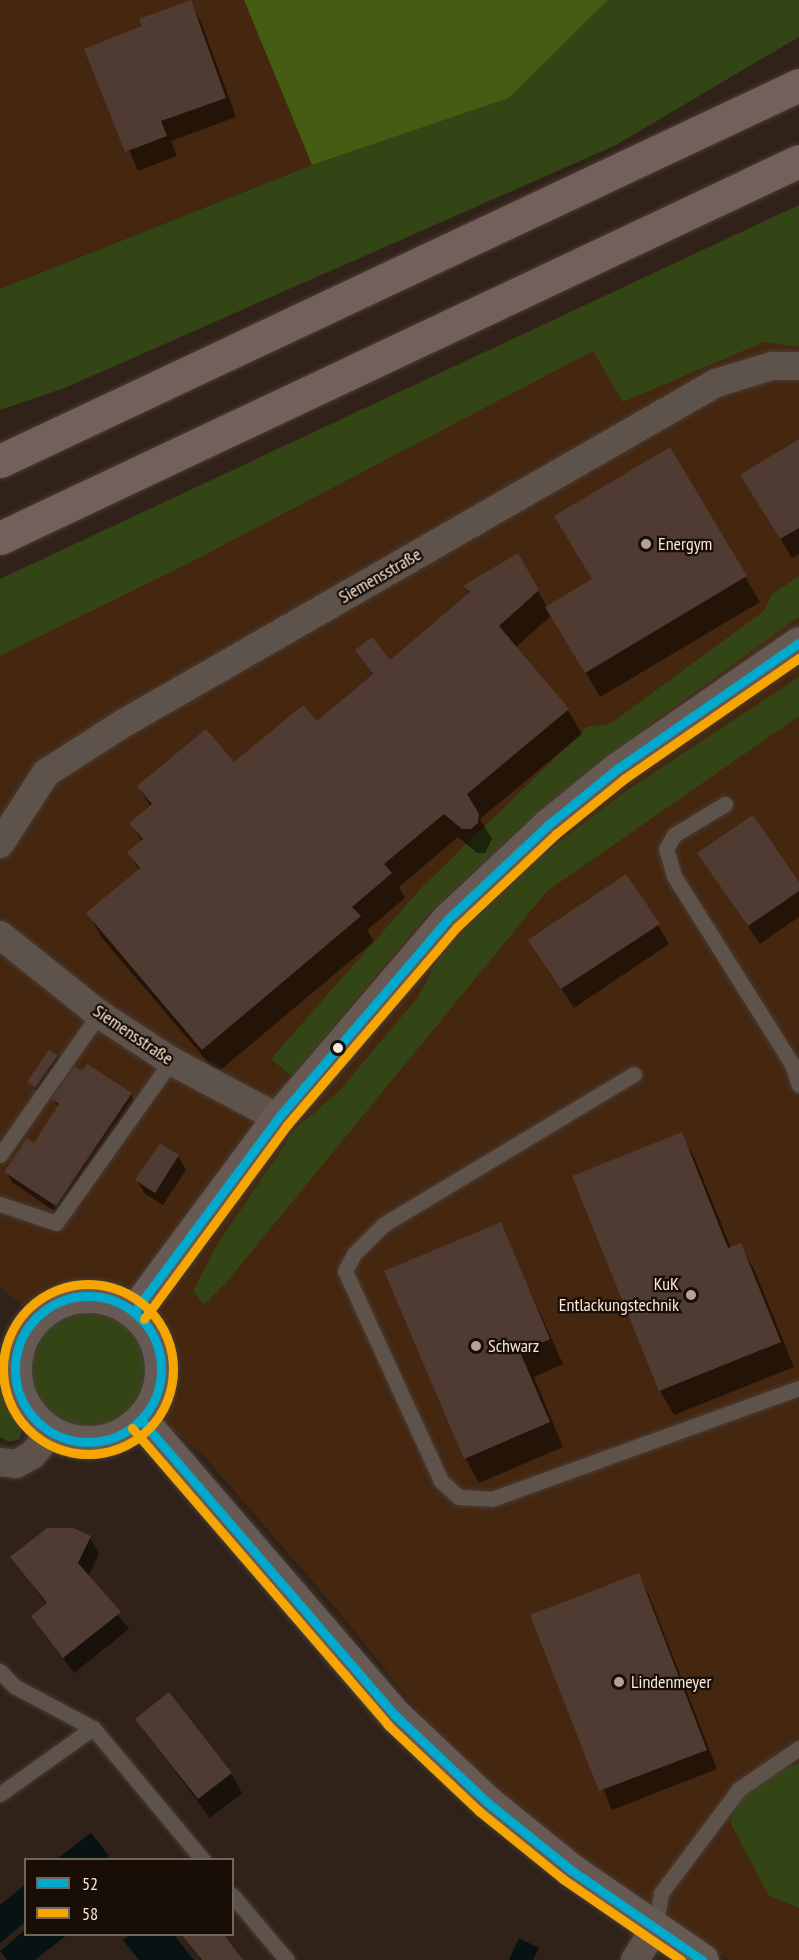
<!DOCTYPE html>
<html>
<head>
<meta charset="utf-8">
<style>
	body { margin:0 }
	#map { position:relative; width:799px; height:1960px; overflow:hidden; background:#302218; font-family:"PT Sans Narrow",sans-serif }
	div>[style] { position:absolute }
	.built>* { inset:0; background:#452710 }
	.green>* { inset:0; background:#344515 }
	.round { border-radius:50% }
	.forest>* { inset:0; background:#445d13 }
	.water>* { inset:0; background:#071313 }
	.shadow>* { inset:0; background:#0007 }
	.building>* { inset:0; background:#4f3b31 }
	.roads { filter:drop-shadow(0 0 2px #493c35) drop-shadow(0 0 2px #493c35) }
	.lane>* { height:15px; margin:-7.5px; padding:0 7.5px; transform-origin:7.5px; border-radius:7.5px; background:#5e534b }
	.street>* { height:28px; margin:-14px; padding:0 14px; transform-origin:14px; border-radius:14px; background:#5e534b }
	.secondary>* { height:33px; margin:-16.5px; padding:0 16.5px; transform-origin:16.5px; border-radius:16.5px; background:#675a54 }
	.secondary>.ring { margin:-16.5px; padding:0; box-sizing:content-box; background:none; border:33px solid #675a54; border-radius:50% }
	.highway>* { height:33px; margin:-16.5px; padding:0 16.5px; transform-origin:16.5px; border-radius:16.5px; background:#73605b }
	.bus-1>* { height:9px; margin:-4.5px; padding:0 4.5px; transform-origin:4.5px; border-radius:4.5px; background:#00a9ce }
	.bus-1>.ring { margin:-4.5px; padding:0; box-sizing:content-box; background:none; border:9px solid #00a9ce; border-radius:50% }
	.bus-2>* { height:9px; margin:-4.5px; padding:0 4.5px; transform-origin:4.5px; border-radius:4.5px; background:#f7a600 }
	.bus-2>.ring { margin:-4.5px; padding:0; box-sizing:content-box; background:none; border:9px solid #f7a600; border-radius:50% }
	.dots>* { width:16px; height:16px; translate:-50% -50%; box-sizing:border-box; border:3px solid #190e06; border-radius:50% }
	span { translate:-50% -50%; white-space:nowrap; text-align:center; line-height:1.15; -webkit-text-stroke:4.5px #190e06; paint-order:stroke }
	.poi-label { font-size:18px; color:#f8e7db }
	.left { translate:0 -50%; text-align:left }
	.right { translate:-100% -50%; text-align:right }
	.street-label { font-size:18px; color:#f8e7db }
	.legend { position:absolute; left:24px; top:1858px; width:210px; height:78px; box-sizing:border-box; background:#190e06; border:2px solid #72655b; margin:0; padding:8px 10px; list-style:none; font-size:18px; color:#f8e7db }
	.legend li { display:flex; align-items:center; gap:12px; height:30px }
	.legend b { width:30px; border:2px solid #72655b }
</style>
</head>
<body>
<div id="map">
	<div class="built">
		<i style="clip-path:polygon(0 0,244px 0,312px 165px,0 289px)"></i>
		<i style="clip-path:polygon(799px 205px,799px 1960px,729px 1960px,534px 1824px,439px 1738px,340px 1613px,203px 1455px,0 1287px,0 579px)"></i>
	</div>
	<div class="green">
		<i style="clip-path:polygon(608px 0,799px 0,799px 37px,614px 146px,67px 387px,0 410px,0 289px,312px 165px,509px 98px)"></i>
		<i style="clip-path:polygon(799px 205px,799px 347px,764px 342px,623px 402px,593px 351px,195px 560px,0 656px,0 579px)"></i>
		<i style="clip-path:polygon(799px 576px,799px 617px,653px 722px,516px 832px,426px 916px,292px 1076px,271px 1059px,423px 886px,587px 727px,610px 724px,764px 611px,771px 595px)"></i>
		<i style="clip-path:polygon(799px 677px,799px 716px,547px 891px,225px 1284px,204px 1305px,193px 1291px,217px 1245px,295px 1129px,340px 1090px,419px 996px,441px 952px,538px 858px,626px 791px)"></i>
		<i class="round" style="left:15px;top:1296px;width:146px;height:146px"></i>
		<i style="clip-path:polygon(0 1383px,22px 1428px,20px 1439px,9px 1442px,0 1437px)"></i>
		<i style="clip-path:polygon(799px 1763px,799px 1908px,769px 1896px,730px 1822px,742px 1794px,764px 1776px)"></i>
	</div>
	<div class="forest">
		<i style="clip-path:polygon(244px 0,608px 0,509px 98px,312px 165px)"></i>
	</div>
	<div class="water">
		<i style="clip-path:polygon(91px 1833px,109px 1856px,104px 1859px,57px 1859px)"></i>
		<i style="clip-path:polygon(25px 1885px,25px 1922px,0 1943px,0 1905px)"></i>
		<i style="clip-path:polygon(25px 1930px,26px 1934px,67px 1935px,35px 1960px,7px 1960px,0 1951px)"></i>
		<i style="clip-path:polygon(130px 1935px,174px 1935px,194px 1960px,139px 1960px,123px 1940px)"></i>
		<i style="clip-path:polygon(519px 1938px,539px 1948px,533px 1960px,509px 1960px)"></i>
	</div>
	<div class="shadow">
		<i style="clip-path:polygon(190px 2px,201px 22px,236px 117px,171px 141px,177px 156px,138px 171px,86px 50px,144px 27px)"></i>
		<i style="clip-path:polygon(799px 441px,799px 554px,792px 558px,753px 495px)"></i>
		<i style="clip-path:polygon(669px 449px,760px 602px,600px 697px,552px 615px,515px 648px,568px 710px,582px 734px,480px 819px,492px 839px,485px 853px,477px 853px,458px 837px,399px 887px,405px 898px,367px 930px,374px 941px,217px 1073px,102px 938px,88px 913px,139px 870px,129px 852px,142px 842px,131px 823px,151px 807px,139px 787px,234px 765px,317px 723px,373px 676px,357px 650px,390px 662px,470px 595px,465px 586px,517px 555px,547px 607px,594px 580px)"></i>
		<i style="clip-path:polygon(699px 854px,799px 885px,799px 917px,760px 944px)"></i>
		<i style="clip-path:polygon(658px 925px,669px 944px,574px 1008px,530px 941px)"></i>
		<i style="clip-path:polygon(57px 1057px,60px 1063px,39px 1093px,29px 1082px)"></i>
		<i style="clip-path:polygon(131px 1094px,137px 1106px,63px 1217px,13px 1183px,6px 1172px,34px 1145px,59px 1108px,53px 1099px)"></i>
		<i style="clip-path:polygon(681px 1134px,695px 1159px,731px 1248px,740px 1245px,754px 1269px,794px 1367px,674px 1415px,660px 1391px,574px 1177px)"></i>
		<i style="clip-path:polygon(160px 1145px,178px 1156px,186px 1170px,163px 1205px,144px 1193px,137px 1180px)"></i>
		<i style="clip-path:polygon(500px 1224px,563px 1364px,534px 1377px,563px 1447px,479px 1483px,465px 1458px)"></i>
		<i style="clip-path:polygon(90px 1538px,99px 1554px,88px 1577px,129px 1629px,74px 1673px,33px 1616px,47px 1605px,12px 1558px)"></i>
		<i style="clip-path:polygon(638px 1575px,649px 1595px,717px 1769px,612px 1810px,532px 1616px)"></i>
		<i style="clip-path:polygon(137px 1720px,231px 1773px,242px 1793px,210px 1818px)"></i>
		<i style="clip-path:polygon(182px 1934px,222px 1934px,241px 1960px,201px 1960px)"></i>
	</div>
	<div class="building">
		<i style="clip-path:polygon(191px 0,226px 98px,161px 121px,167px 136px,125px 152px,84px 49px,142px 26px,139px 19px)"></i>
		<i style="clip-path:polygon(799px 439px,799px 528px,780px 539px,740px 475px)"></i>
		<i style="clip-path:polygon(670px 447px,747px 576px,585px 673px,545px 607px,592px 579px,554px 516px)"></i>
		<i style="clip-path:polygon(518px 553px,539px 590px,499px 626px,569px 709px,467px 794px,479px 814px,478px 823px,471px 829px,462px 829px,444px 814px,384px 864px,392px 873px,352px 907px,361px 916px,202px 1050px,86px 913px,140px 868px,127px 852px,143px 839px,129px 823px,152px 804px,137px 786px,206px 729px,234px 762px,303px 705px,317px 721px,373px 674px,355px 650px,372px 637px,390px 660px,470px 592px,463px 586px)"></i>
		<i style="clip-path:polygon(753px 815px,799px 882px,799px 891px,748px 926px,697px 853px)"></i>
		<i style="clip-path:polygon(626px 874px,660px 924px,561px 989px,528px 940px)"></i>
		<i style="clip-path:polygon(49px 1050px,58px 1055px,35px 1088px,27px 1082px)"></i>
		<i style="clip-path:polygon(87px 1064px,132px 1093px,56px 1206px,4px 1172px,27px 1138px,34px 1143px,59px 1104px,51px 1099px,74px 1066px,82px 1071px)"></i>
		<i style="clip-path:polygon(682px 1132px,728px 1248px,741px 1243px,781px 1342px,659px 1391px,572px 1176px)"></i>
		<i style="clip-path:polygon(160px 1143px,179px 1155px,155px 1193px,135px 1180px)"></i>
		<i style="clip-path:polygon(501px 1222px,550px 1339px,520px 1352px,550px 1422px,464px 1459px,384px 1271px)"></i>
		<i style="clip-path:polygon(47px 1528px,73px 1528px,91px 1536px,78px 1563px,121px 1612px,63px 1658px,31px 1616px,47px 1603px,10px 1557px)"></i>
		<i style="clip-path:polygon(639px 1573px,707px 1750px,599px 1791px,530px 1615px)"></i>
		<i style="clip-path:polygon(169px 1692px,232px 1773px,198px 1799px,135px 1719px)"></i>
		<i style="clip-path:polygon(182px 1935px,224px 1935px,243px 1960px,202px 1960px)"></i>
	</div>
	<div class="roads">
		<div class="lane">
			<i style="left:725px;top:804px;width:60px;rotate:148.7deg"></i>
			<i style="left:674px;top:835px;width:16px;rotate:120deg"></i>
			<i style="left:666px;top:849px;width:28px;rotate:73deg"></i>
			<i style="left:674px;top:876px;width:222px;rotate:57.9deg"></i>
			<i style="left:792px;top:1064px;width:22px;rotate:72deg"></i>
			<i style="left:634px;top:1074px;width:293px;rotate:149deg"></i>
			<i style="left:383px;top:1225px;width:41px;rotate:135deg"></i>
			<i style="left:354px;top:1254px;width:19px;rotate:118deg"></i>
			<i style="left:345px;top:1271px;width:231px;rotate:65.4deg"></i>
			<i style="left:441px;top:1481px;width:24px;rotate:42deg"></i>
			<i style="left:459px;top:1497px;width:33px;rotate:3deg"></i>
			<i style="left:492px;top:1499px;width:326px;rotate:-19.9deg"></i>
			<i style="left:0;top:1155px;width:172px;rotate:-54.9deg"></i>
			<i style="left:0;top:1204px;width:59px;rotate:18.7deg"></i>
			<i style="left:56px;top:1223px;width:199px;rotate:-54.6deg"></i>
			<i style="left:0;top:1671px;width:21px;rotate:47deg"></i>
			<i style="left:14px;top:1686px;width:89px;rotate:28deg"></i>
			<i style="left:93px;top:1728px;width:172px;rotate:50.2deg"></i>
			<i style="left:0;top:1794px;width:114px;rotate:-35.4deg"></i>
			<i style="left:232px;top:1895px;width:85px;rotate:49.8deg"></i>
			<i style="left:655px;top:1928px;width:36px;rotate:-80deg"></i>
			<i style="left:661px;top:1893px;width:130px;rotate:-53.1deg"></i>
			<i style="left:739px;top:1789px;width:73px;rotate:-34.3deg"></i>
		</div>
		<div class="street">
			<i style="left:0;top:844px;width:85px;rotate:-57.1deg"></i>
			<i style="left:46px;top:773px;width:93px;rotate:-32.7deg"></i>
			<i style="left:124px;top:723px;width:683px;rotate:-29.87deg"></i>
			<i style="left:716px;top:383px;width:59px;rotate:-16.9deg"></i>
			<i style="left:772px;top:366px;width:27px"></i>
			<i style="left:0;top:935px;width:127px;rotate:38.6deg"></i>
			<i style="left:99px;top:1014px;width:86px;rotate:33.1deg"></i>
			<i style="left:171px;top:1061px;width:121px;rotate:28deg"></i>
			<i style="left:0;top:1462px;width:16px;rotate:7deg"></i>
			<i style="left:16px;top:1464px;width:18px;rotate:-29deg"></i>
			<i style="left:32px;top:1455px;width:30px;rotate:-49deg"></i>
			<i style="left:635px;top:1960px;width:38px;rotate:-58deg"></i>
		</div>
		<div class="secondary">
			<i class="ring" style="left:15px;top:1296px;width:113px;height:113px"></i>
			<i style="left:134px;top:1312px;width:242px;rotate:-53.4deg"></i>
			<i style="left:278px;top:1118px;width:262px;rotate:-49.5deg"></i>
			<i style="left:448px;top:919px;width:137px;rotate:-43.2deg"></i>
			<i style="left:548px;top:825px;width:89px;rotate:-39.1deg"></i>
			<i style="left:617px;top:769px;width:221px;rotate:-34.7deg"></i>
			<i style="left:141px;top:1420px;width:391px;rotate:49.3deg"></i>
			<i style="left:396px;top:1716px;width:125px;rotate:43.4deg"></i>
			<i style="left:487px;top:1802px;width:108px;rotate:39deg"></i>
			<i style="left:571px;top:1870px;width:159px;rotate:34.5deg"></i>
		</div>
		<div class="highway">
			<i style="left:0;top:461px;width:883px;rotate:-25.2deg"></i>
			<i style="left:0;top:538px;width:883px;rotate:-25.26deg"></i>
		</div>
	</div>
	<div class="bus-1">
		<i class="ring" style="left:15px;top:1296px;width:137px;height:137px"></i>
		<i style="left:134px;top:1312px;width:242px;rotate:-53.4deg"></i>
		<i style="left:278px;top:1118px;width:262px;rotate:-49.5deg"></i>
		<i style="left:448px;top:919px;width:137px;rotate:-43.2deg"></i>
		<i style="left:548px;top:825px;width:89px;rotate:-39.1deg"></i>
		<i style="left:617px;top:769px;width:221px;rotate:-34.7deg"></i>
		<i style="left:141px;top:1420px;width:391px;rotate:49.3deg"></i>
		<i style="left:396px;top:1716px;width:125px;rotate:43.4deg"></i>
		<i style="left:487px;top:1802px;width:108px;rotate:39deg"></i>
		<i style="left:571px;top:1870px;width:159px;rotate:34.5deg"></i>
	</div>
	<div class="bus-2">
		<i class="ring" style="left:3px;top:1284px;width:161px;height:161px"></i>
		<i style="left:144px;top:1319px;width:241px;rotate:-53.6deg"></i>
		<i style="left:287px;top:1125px;width:261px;rotate:-49.4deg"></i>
		<i style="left:457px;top:927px;width:136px;rotate:-43.2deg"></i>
		<i style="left:556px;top:834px;width:87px;rotate:-39deg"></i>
		<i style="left:624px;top:779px;width:213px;rotate:-34.7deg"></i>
		<i style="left:132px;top:1428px;width:392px;rotate:49.2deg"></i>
		<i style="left:388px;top:1725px;width:125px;rotate:43.4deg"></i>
		<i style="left:479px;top:1811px;width:108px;rotate:39deg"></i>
		<i style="left:563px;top:1879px;width:143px;rotate:34.5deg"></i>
	</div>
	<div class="dots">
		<i style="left:646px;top:544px;background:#b2a297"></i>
		<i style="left:338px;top:1048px;background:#f8e7db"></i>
		<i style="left:691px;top:1295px;background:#b2a297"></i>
		<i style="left:476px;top:1346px;background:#b2a297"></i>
		<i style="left:619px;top:1682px;background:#b2a297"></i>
	</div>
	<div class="poi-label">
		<span class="left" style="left:658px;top:544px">Energym</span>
		<span class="right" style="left:679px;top:1295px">KuK<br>Entlackungstechnik</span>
		<span class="left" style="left:488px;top:1346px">Schwarz</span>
		<span class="left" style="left:631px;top:1682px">Lindenmeyer</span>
	</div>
	<div class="street-label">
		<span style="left:380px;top:576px;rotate:-30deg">Siemensstraße</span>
		<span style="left:133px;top:1035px;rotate:34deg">Siemensstraße</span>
	</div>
	<ul class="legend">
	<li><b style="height:8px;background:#00a9ce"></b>52</li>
	<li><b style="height:8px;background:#f7a600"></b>58</li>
	</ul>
</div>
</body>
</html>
